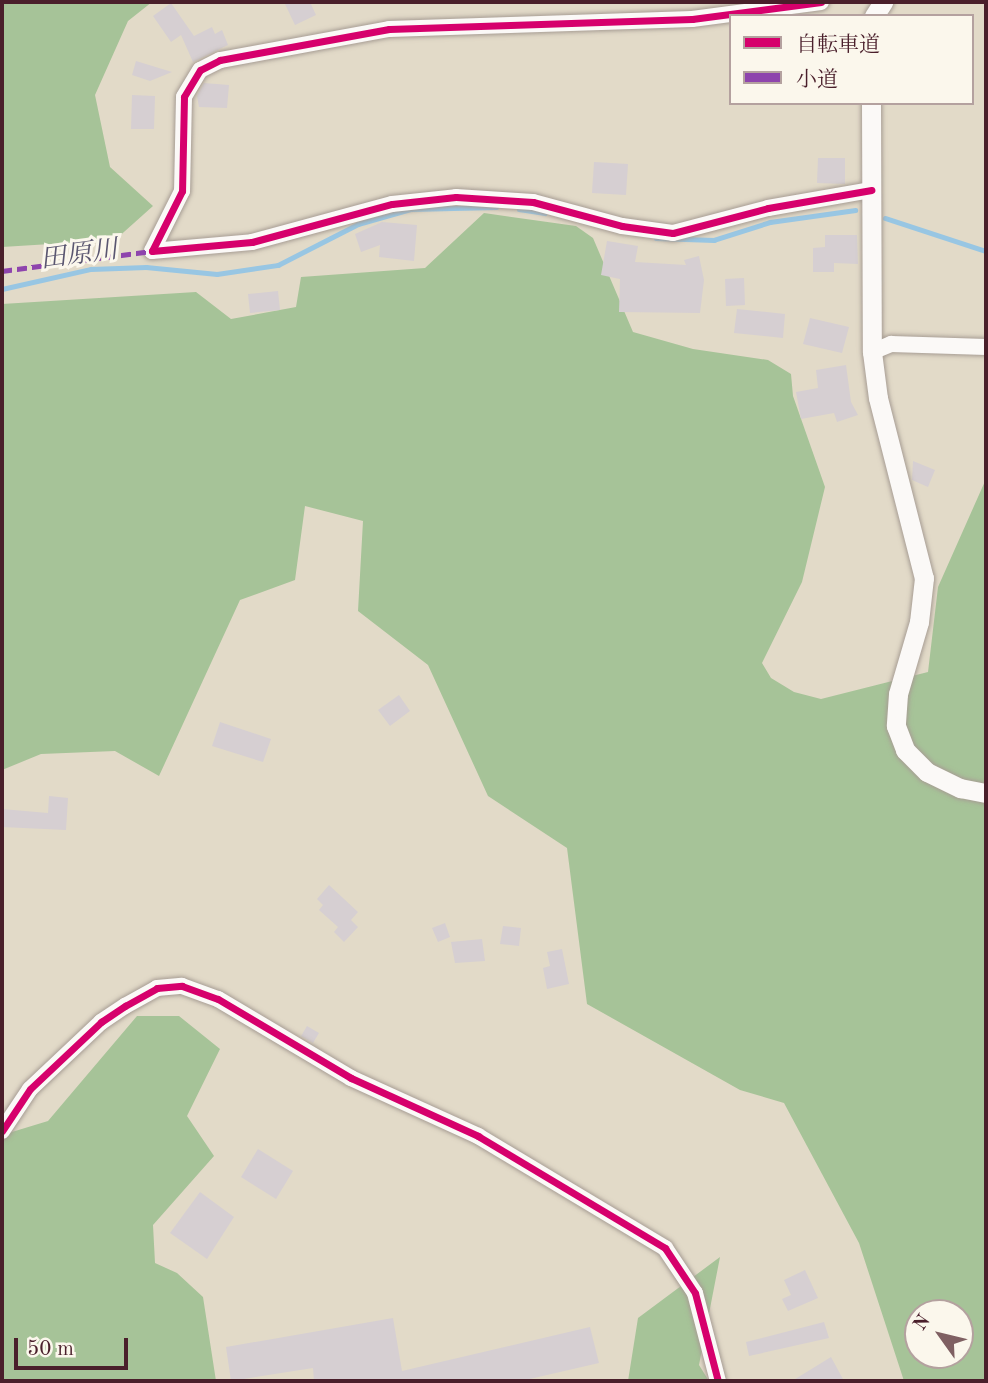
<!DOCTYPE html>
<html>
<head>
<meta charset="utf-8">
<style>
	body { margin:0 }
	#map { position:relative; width:988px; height:1383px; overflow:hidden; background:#e2dac8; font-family:"Old Standard TT","Noto Serif JP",serif }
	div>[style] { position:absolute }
	.forest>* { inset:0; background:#a6c398 }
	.stream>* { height:4.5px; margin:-2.25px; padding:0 2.25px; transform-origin:2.25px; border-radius:2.25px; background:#98c6e3 }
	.building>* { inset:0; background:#d6cfd2 }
	.roads { filter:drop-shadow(0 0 2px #a79d94) drop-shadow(0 0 2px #a79d94) }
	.minor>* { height:16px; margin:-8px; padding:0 8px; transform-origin:8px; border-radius:8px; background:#fbf9f7 }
	.tertiary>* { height:19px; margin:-9.5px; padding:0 9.5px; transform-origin:9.5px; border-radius:9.5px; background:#fbf9f7 }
	.quiet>* { height:5px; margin-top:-2.5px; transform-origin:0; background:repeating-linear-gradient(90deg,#8e44ad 0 10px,transparent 0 15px) }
	.cycleway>* { height:7px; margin:-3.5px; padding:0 3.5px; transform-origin:3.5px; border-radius:3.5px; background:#d6006c }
	span { translate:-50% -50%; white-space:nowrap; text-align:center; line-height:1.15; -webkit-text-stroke:6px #fbf7ec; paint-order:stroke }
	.water-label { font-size:26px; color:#5a5670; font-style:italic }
	.frame { position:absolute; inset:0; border:4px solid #4a1f2b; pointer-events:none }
	.legend { position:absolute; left:729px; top:14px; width:245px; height:91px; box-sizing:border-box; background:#fbf7ec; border:2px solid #b4a19f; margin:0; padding:9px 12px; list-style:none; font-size:21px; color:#4a1f2b }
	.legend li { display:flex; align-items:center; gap:14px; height:35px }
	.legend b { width:35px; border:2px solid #b4a19f }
	.north { position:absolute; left:904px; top:1299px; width:70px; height:70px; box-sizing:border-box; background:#fbf7ec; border:2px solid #b4a19f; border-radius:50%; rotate:304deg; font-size:19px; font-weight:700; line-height:28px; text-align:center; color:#4a1f2b }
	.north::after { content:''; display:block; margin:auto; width:24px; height:32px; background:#7f6062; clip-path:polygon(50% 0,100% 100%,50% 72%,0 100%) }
	.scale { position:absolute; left:14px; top:1338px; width:114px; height:32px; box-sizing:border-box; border:4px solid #4a1f2b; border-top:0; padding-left:9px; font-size:21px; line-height:24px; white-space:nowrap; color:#4a1f2b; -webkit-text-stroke:5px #fbf7ec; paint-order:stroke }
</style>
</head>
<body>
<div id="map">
	<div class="forest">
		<i style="clip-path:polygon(2px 2px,152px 2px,128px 21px,95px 95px,110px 167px,153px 206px,115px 240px,2px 247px)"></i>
		<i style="clip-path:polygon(evenodd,484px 213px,576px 226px,593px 238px,633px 332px,693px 349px,768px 360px,791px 374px,793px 396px,825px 487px,802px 582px,762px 663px,771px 678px,794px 692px,821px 699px,928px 672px,938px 587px,986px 479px,986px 1381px,904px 1381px,859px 1243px,784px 1103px,740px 1090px,587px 1004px,567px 848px,488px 796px,428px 665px,358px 611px,363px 521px,305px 506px,295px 580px,240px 600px,159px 776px,115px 751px,41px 754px,2px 770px,2px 304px,196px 292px,231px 319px,296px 307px,301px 277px,425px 268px,484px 213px,918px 1313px,960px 1313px,960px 1355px,918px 1355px,918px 1313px)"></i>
		<i style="clip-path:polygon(137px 1016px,179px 1016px,220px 1049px,187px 1116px,214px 1156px,153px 1225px,155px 1263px,177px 1273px,203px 1297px,216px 1381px,2px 1381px,2px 1135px,48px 1121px)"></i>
		<i style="clip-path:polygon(720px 1257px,699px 1365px,709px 1381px,628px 1381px,638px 1318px)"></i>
	</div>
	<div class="stream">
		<i style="left:519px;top:209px;width:26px;rotate:9deg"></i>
		<i style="left:885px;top:218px;width:106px;rotate:18.1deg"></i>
		<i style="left:656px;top:238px;width:58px;rotate:2deg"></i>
		<i style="left:714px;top:240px;width:59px;rotate:-17.8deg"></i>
		<i style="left:770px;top:222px;width:86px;rotate:-8deg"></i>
		<i style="left:2px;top:289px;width:91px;rotate:-12.7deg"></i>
		<i style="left:91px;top:269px;width:55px;rotate:-2.1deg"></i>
		<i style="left:146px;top:267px;width:71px;rotate:5.6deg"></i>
		<i style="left:217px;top:274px;width:62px;rotate:-8.4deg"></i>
		<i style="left:278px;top:265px;width:90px;rotate:-27.1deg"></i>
		<i style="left:358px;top:224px;width:55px;rotate:-15.8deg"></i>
		<i style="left:411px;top:209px;width:85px;rotate:-1.3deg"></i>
	</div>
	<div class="building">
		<i style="clip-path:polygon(284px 2px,310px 2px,316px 15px,295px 25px)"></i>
		<i style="clip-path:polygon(171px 3px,194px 36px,212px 27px,215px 34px,222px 30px,228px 45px,193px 62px,181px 35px,171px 42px,153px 16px)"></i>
		<i style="clip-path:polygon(136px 61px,172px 72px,150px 81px,132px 75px)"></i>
		<i style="clip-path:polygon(204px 83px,229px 85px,227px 108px,199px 107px,197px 96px)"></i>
		<i style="clip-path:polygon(132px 95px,155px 96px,154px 129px,131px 129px)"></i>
		<i style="clip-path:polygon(818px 158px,845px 158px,845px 184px,817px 183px)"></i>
		<i style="clip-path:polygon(594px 162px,628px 164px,626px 195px,592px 193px)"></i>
		<i style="clip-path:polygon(382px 222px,417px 225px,414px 261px,379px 257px,380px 245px,361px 252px,355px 234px)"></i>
		<i style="clip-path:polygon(825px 235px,857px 235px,858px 264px,834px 263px,834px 272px,813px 272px,813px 248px,825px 247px)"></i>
		<i style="clip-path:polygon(607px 241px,638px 246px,635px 262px,686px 265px,684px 260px,699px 256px,704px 280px,700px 313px,619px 312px,620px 279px,601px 275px)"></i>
		<i style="clip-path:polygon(744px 278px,745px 305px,726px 306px,725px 279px)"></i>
		<i style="clip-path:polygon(278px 291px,280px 310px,250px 313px,248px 294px)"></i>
		<i style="clip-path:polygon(737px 309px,785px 314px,783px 338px,734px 333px)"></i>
		<i style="clip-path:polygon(810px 318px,849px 327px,842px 353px,803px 344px)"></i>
		<i style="clip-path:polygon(846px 365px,851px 402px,858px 415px,837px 422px,834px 413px,801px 419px,796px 392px,818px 388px,816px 370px)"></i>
		<i style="clip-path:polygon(913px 461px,935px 470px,928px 487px,912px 480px)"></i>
		<i style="clip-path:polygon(399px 695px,410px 711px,390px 726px,378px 710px)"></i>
		<i style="clip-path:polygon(220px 722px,271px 739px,263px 762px,212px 746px)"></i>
		<i style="clip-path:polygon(49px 796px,68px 798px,66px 830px,2px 827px,2px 809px,48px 813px)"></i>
		<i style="clip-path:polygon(329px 885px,358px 912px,351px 920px,358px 927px,344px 942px,334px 932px,338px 927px,319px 910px,323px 905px,317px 899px)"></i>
		<i style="clip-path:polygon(445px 923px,450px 937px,438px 942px,432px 928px)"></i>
		<i style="clip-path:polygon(503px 926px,521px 928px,519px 946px,500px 944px)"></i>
		<i style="clip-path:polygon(482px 939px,485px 961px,455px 963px,451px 942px)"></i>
		<i style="clip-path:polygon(562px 949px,569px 984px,547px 989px,543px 968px,550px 966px,547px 952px)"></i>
		<i style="clip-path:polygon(307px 1026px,319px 1033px,313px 1043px,301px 1036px)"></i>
		<i style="clip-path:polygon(258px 1149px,293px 1171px,276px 1199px,241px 1177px)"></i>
		<i style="clip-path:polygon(200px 1192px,234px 1217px,207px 1259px,170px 1233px)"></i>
		<i style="clip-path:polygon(805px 1270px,818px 1298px,788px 1311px,782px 1299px,791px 1295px,784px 1280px)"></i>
		<i style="clip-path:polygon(393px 1318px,402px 1371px,590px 1327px,599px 1363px,521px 1381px,314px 1381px,313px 1368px,231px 1381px,226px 1347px)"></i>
		<i style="clip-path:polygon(824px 1322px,829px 1338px,749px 1356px,746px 1342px)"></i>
		<i style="clip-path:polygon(831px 1357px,844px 1381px,792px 1381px)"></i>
	</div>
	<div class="roads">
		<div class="minor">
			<i style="left:821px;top:2px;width:130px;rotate:172.5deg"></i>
			<i style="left:692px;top:19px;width:303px;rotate:178.1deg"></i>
			<i style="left:389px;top:29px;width:172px;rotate:169.6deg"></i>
			<i style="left:220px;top:60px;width:22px;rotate:153deg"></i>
			<i style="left:200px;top:70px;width:31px;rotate:121deg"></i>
			<i style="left:184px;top:97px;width:94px;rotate:91.2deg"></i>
			<i style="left:182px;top:191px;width:67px;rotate:116.6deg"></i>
			<i style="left:152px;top:251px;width:100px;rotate:-5.1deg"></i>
			<i style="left:252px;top:242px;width:145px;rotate:-15.2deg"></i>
			<i style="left:392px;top:204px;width:64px;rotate:-6.2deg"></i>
			<i style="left:456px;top:197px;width:77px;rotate:3.7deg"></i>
			<i style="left:533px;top:202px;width:92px;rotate:15.1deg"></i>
			<i style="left:622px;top:226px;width:51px;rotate:7.8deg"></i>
			<i style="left:673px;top:233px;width:98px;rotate:-14.7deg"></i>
			<i style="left:768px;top:208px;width:105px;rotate:-9.9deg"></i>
			<i style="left:872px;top:352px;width:21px;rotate:-23deg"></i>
			<i style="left:891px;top:344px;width:95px;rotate:1.8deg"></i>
			<i style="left:2px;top:1131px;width:50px;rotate:-56.3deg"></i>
			<i style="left:30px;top:1089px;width:98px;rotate:-43.3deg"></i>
			<i style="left:101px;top:1022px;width:29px;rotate:-34deg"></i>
			<i style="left:125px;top:1006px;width:37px;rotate:-29deg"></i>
			<i style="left:157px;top:988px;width:25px;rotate:-5deg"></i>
			<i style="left:182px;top:986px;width:38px;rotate:20deg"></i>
			<i style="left:218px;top:999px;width:155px;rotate:30.7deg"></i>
			<i style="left:351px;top:1078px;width:140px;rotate:24.5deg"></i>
			<i style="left:478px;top:1136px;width:218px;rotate:30.9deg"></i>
			<i style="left:665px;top:1248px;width:54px;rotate:56.3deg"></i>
			<i style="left:695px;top:1293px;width:91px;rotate:75.4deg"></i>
		</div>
		<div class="tertiary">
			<i style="left:874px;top:16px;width:17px;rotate:-57deg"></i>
			<i style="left:871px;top:103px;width:249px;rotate:89.8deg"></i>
			<i style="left:872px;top:352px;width:46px;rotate:82.6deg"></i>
			<i style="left:878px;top:398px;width:186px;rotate:75.7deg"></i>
			<i style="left:924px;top:578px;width:44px;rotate:96.5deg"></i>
			<i style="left:919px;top:622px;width:75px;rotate:106.3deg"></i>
			<i style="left:898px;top:694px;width:32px;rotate:94deg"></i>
			<i style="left:896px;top:726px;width:26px;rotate:69deg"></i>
			<i style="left:905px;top:750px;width:31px;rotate:45deg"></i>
			<i style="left:927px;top:772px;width:37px;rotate:26deg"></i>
			<i style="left:960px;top:788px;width:26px;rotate:11deg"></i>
		</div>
	</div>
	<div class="quiet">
		<i style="left:2px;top:271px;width:151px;rotate:-7.6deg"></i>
	</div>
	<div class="cycleway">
		<i style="left:821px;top:2px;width:130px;rotate:172.5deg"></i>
		<i style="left:692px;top:19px;width:303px;rotate:178.1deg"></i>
		<i style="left:389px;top:29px;width:172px;rotate:169.6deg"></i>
		<i style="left:220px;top:60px;width:22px;rotate:153deg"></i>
		<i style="left:200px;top:70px;width:31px;rotate:121deg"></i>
		<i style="left:184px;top:97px;width:94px;rotate:91.2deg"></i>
		<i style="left:182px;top:191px;width:67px;rotate:116.6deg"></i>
		<i style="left:152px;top:251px;width:100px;rotate:-5.1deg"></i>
		<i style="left:252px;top:242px;width:145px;rotate:-15.2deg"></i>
		<i style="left:392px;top:204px;width:64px;rotate:-6.2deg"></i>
		<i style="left:456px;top:197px;width:77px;rotate:3.7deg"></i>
		<i style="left:533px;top:202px;width:92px;rotate:15.1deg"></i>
		<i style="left:622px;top:226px;width:51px;rotate:7.8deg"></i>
		<i style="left:673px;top:233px;width:98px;rotate:-14.7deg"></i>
		<i style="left:768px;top:208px;width:105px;rotate:-9.9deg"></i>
		<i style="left:2px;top:1131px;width:50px;rotate:-56.3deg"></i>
		<i style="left:30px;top:1089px;width:98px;rotate:-43.3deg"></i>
		<i style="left:101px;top:1022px;width:29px;rotate:-34deg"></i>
		<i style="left:125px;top:1006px;width:37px;rotate:-29deg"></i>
		<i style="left:157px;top:988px;width:25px;rotate:-5deg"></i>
		<i style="left:182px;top:986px;width:38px;rotate:20deg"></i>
		<i style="left:218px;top:999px;width:155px;rotate:30.7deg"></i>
		<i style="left:351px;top:1078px;width:140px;rotate:24.5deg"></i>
		<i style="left:478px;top:1136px;width:218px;rotate:30.9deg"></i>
		<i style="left:665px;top:1248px;width:54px;rotate:56.3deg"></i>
		<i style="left:695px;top:1293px;width:91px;rotate:75.4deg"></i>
	</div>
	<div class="water-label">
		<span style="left:79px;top:256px;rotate:-8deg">田原川</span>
	</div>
	<div class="frame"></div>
	<ul class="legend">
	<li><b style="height:9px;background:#d6006c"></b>自転車道</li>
	<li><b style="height:9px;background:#8e44ad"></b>小道</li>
	</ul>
	<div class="north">N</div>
	<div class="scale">50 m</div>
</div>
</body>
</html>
